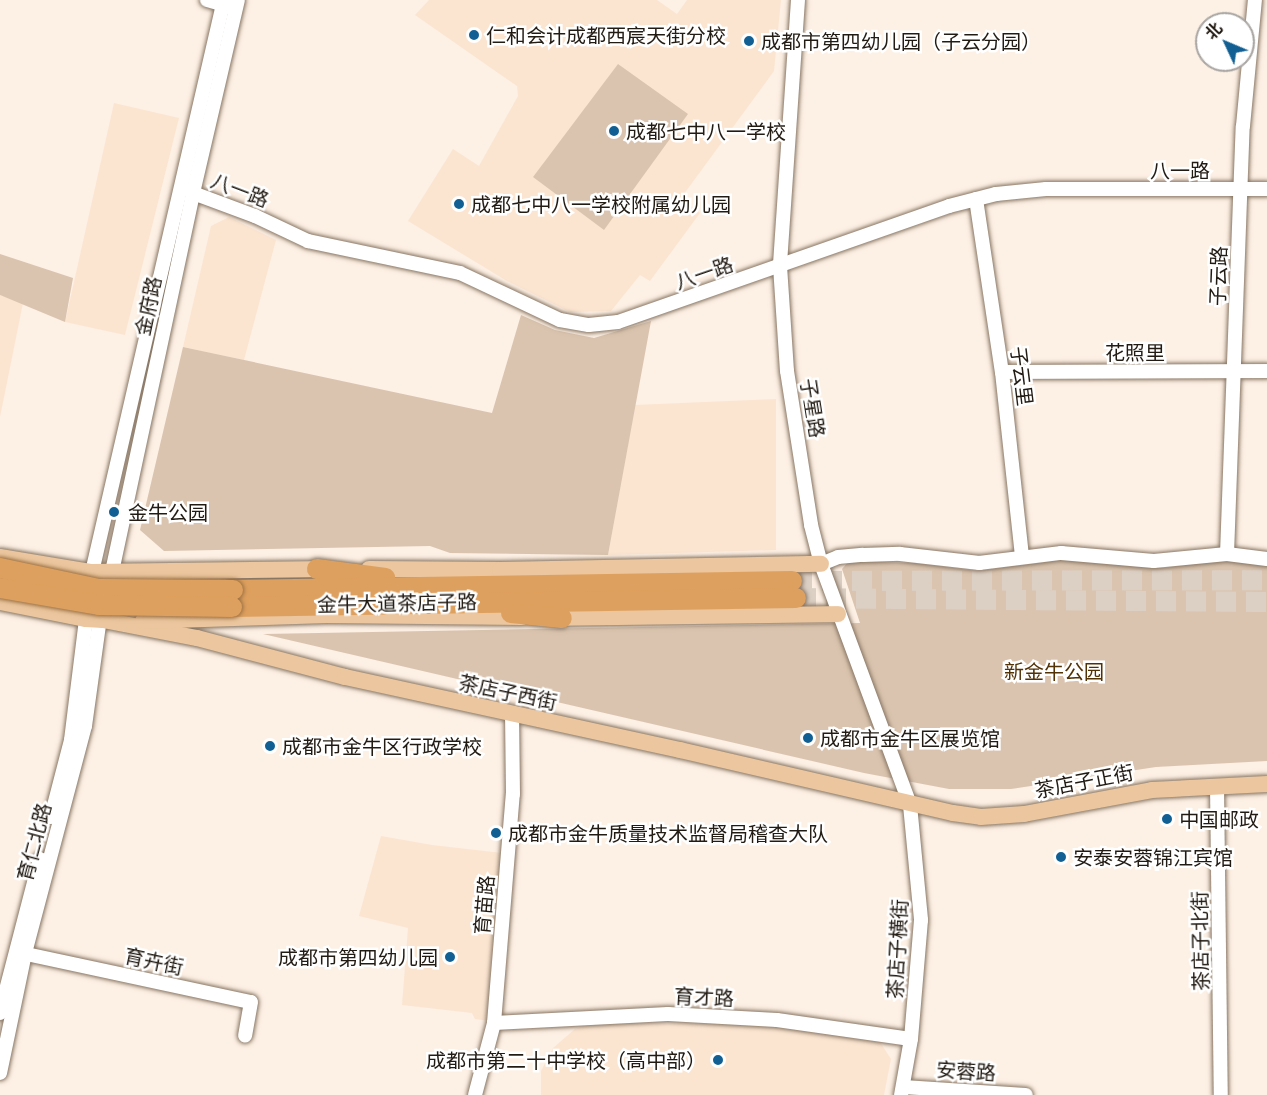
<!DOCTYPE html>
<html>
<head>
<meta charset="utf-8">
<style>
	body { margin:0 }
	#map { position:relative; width:1267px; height:1095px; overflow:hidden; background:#fdf0e4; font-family:"IBM Plex Sans","Noto Sans SC",sans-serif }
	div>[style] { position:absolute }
	.built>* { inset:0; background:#fbe5d1 }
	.green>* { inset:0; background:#dac4af }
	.highway-tunnel>* { height:20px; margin-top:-10px; transform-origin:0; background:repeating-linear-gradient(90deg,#dcd0c5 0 20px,transparent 0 30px) }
	.roads { filter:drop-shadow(0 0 2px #877563) drop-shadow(0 0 2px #877563) }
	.minor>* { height:14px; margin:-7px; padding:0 7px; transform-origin:7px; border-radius:7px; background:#fff }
	.major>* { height:16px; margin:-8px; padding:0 8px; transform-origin:8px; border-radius:8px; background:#ebc69e }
	.highway>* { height:20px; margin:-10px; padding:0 10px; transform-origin:10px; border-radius:10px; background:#dea05e }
	.bridges { filter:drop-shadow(0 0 2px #9c7144) drop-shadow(0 0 2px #9c7144) }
	.highway-bridge>* { height:20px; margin:-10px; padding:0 10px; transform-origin:10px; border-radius:10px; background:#dea05e }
	.dots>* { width:16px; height:16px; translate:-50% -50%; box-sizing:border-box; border:3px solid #fff; border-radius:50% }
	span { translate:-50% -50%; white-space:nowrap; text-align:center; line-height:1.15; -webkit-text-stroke:5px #fff; paint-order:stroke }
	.poi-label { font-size:20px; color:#221b13 }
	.left { translate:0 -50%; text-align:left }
	.right { translate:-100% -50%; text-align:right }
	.street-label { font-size:20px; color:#221b13 }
	.park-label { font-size:20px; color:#523105 }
	.north { position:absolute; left:1195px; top:12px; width:60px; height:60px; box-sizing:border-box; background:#fff; border:2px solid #a7a4a1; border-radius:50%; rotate:314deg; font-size:16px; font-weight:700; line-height:24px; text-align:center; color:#221b13 }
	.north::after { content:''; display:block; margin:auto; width:21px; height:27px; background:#126093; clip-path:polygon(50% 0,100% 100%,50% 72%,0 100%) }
</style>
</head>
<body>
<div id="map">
	<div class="built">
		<i style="clip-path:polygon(429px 0,657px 0,677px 14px,687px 0,781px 0,774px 71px,681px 198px,700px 213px,650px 281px,640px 275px,611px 311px,570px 312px,507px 281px,408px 221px,453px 149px,479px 166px,518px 96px,517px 86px,415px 15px)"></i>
		<i style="clip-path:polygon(114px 103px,179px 118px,125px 335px,65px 322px)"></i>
		<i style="clip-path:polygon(229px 217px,276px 240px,244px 360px,183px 347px,211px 226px)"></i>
		<i style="clip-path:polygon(0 295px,23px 303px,0 417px)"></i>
		<i style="clip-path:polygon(776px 399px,776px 550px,608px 555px,635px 405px)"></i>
		<i style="clip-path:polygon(381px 836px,432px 845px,502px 853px,490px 1021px,475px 1019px,472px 1013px,402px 1005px,408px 928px,359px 916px)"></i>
		<i style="clip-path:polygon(594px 1023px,741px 1024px,804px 1030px,878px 1039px,891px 1059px,884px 1095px,541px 1095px,541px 1071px,553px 1048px,575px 1029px)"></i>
	</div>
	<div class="green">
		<i style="clip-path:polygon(618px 64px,688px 114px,604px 230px,533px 177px)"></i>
		<i style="clip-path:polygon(0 254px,73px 278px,65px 322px,0 295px)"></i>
		<i style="clip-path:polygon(521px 315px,555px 330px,594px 338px,651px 321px,608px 555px,450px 553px,430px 546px,164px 551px,140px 530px,183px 347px,492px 413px)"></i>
		<i style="clip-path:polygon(1067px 559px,1138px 567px,1164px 568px,1229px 559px,1267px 566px,1267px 761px,1156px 767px,1011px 789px,949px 789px,864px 773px,263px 634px,860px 623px,842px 569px,849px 561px,914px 563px,978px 571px)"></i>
	</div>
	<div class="highway-tunnel">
		<i style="left:792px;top:581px;width:475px;rotate:-0.1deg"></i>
		<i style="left:796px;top:598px;width:471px;rotate:0.5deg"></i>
	</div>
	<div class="roads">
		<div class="minor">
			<i style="left:207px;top:0;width:25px;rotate:16deg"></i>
			<i style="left:798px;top:0;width:267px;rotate:93.9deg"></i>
			<i style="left:780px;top:266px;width:105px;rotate:86.2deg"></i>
			<i style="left:787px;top:371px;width:156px;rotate:81.1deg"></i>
			<i style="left:811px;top:525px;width:40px;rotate:75.6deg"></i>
			<i style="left:821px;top:564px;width:257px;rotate:69.7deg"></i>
			<i style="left:910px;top:805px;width:116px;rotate:84.5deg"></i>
			<i style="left:921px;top:920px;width:119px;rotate:94.8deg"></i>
			<i style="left:911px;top:1039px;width:57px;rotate:100.1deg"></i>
			<i style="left:193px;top:193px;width:66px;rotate:20.4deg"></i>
			<i style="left:255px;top:216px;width:59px;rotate:25.3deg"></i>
			<i style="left:308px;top:241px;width:155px;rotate:11.9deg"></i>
			<i style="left:460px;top:273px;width:110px;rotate:25.2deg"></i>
			<i style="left:560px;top:320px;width:29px;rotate:10deg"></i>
			<i style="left:589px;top:325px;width:29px;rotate:-6deg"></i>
			<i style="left:618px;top:322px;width:351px;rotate:-19.3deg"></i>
			<i style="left:949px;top:206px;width:49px;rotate:-14.3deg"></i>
			<i style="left:996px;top:194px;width:50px;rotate:-5.7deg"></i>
			<i style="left:1046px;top:189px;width:221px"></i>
			<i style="left:976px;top:199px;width:175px;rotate:81.5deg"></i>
			<i style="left:1002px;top:372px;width:186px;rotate:83.8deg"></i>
			<i style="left:1002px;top:372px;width:265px;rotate:-0.2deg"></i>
			<i style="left:1227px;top:554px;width:428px;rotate:-87.9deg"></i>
			<i style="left:1243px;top:126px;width:127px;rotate:-84.6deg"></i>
			<i style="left:821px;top:564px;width:18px;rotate:-22deg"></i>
			<i style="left:838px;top:557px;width:25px;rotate:-5deg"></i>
			<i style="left:863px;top:555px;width:37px;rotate:-2deg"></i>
			<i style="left:900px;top:554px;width:80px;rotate:6.5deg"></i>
			<i style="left:979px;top:563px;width:83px;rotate:-7deg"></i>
			<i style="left:1061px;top:553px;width:93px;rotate:4.9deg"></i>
			<i style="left:1154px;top:561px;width:73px;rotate:-5.5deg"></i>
			<i style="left:1227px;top:554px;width:40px;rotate:7.1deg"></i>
			<i style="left:92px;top:572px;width:587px;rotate:-77.01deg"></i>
			<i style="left:110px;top:581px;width:397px;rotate:-77.9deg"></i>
			<i style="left:193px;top:193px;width:198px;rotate:-76.9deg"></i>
			<i style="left:1217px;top:786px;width:309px;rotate:89.3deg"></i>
			<i style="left:51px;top:817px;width:80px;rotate:-75.4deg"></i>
			<i style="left:71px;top:740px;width:122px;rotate:-82.9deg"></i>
			<i style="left:17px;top:952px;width:239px;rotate:12.1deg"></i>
			<i style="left:251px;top:1002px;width:34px;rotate:100deg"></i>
			<i style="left:0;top:1013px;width:159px;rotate:-75.4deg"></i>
			<i style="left:494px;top:1023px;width:174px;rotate:-3deg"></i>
			<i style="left:668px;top:1014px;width:109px;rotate:3.2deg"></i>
			<i style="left:777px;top:1020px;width:135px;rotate:8.1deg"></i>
			<i style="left:0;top:1073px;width:123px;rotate:-78.2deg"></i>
			<i style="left:25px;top:953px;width:235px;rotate:-75.2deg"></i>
			<i style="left:85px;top:726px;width:116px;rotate:-82.1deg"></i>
			<i style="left:903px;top:1087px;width:123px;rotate:3.7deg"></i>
			<i style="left:475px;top:1095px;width:74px;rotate:-75.2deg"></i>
			<i style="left:494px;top:1023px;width:230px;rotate:-85.3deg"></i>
			<i style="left:513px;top:794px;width:79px;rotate:-90.7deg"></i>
		</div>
		<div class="major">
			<i style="left:0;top:557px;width:93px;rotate:9.3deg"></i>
			<i style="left:92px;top:572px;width:236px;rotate:-0.7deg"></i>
			<i style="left:369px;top:569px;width:131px;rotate:0.4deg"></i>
			<i style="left:500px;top:570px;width:321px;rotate:-1.1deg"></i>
			<i style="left:0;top:602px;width:88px;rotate:11.2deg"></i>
			<i style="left:86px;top:619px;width:22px;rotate:3deg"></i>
			<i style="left:551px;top:618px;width:287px;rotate:-0.8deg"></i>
			<i style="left:98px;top:619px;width:101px;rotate:10.9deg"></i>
			<i style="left:197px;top:638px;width:153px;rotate:14.8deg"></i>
			<i style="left:345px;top:677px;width:343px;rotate:12.3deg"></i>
			<i style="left:680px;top:750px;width:280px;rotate:13deg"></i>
			<i style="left:953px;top:813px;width:28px;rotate:8deg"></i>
			<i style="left:981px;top:817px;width:43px;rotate:-4deg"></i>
			<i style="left:1024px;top:814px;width:130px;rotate:-10.6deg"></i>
			<i style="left:1152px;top:790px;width:115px;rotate:-3deg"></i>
			<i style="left:143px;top:621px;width:184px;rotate:-1.9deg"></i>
			<i style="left:327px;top:615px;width:195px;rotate:0.6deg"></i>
		</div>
		<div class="highway">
			<i style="left:317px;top:569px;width:69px;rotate:7.5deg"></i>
			<i style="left:233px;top:590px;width:559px;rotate:-0.92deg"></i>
			<i style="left:232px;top:607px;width:564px;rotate:-0.91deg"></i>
			<i style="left:511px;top:613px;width:51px;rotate:5.6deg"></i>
		</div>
	</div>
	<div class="bridges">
		<div class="highway-bridge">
			<i style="left:0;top:568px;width:101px;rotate:12deg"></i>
			<i style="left:99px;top:589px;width:134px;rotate:0.4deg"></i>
			<i style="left:0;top:588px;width:100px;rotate:9.7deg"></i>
			<i style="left:99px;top:605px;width:133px;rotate:0.9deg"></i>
		</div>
	</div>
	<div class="dots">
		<i style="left:474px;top:35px;background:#126093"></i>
		<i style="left:749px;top:41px;background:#126093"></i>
		<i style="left:614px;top:131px;background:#126093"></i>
		<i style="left:459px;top:204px;background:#126093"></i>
		<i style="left:114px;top:512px;background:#126093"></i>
		<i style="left:808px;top:738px;background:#126093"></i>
		<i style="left:270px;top:746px;background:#126093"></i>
		<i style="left:1167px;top:819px;background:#126093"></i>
		<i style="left:496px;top:833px;background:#126093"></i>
		<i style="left:1061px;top:857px;background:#126093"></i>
		<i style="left:450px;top:957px;background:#126093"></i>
		<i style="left:718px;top:1060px;background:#126093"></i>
	</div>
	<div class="poi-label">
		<span class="left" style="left:486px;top:35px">仁和会计成都西宸天街分校</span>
		<span class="left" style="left:761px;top:41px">成都市第四幼儿园（子云分园）</span>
		<span class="left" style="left:626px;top:131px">成都七中八一学校</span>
		<span class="left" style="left:471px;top:204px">成都七中八一学校附属幼儿园</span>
		<span class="left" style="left:128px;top:512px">金牛公园</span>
		<span class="left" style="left:820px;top:738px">成都市金牛区展览馆</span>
		<span class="left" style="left:282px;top:746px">成都市金牛区行政学校</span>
		<span class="left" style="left:1179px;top:819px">中国邮政</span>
		<span class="left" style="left:508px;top:833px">成都市金牛质量技术监督局稽查大队</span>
		<span class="left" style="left:1073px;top:857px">安泰安蓉锦江宾馆</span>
		<span class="right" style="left:438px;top:957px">成都市第四幼儿园</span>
		<span class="right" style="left:706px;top:1060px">成都市第二十中学校（高中部）</span>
	</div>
	<div class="street-label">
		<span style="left:1180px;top:170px">八一路</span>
		<span style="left:240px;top:190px;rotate:21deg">八一路</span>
		<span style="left:704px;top:273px;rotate:-19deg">八一路</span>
		<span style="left:1218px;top:276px;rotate:-88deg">子云路</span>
		<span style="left:148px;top:306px;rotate:-78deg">金府路</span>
		<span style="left:1135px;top:352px">花照里</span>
		<span style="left:1022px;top:376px;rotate:83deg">子云里</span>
		<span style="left:813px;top:408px;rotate:81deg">子星路</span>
		<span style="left:397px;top:603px;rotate:-1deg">金牛大道茶店子路</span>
		<span style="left:508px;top:692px;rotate:12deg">茶店子西街</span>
		<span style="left:1084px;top:781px;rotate:-11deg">茶店子正街</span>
		<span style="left:34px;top:842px;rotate:-75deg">育仁北路</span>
		<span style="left:484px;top:905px;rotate:-85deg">育苗路</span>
		<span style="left:1200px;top:941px;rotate:-91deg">茶店子北街</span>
		<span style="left:897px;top:949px;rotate:-87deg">茶店子横街</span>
		<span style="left:154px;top:961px;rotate:12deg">育卉街</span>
		<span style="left:704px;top:997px;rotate:3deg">育才路</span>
		<span style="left:966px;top:1071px;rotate:4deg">安蓉路</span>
	</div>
	<div class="park-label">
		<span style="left:1054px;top:671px">新金牛公园</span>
	</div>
	<div class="north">北</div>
</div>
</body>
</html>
